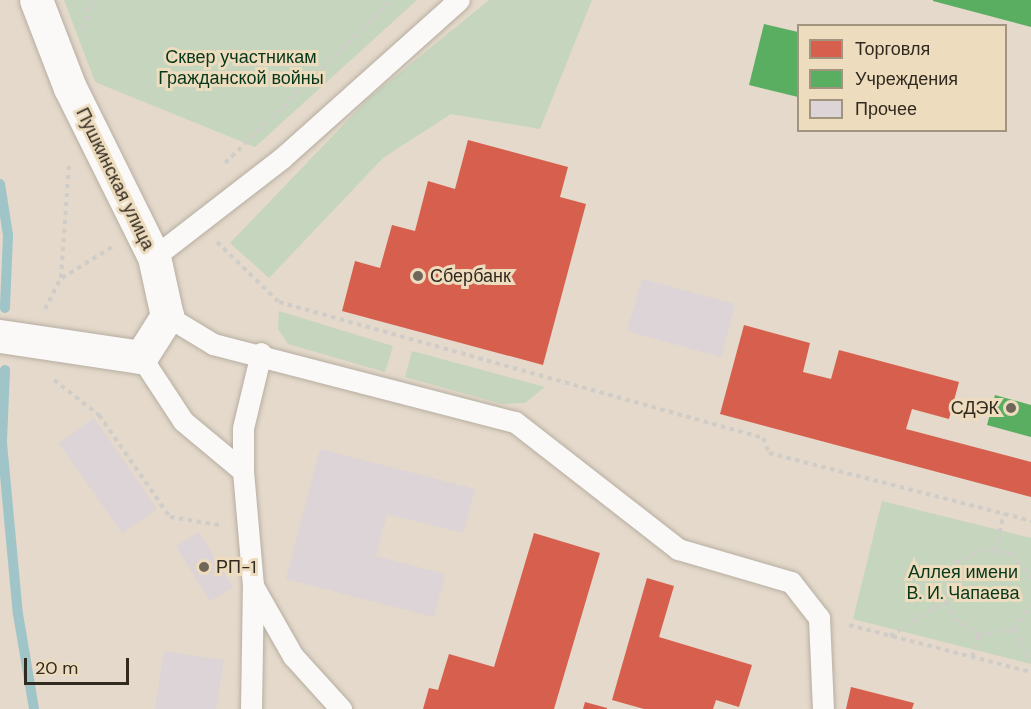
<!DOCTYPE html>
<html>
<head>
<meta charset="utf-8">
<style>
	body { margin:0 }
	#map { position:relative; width:1031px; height:709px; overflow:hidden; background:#e4d9ca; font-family:"DM Sans",sans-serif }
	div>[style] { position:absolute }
	.green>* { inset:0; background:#c6d5be }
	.shops>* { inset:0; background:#d6604d }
	.public>* { inset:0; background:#5aae61 }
	.stream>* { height:10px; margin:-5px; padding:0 5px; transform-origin:5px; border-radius:5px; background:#9fc5c8 }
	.building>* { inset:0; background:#dcd4d6 }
	.path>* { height:4px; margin-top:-2px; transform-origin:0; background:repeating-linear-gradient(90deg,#d0cdc9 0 4.5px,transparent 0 9px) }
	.roads { filter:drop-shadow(0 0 2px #b6aea2) drop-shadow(0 0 2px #b6aea2) }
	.service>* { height:21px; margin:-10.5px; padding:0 10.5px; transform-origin:10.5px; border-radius:10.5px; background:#fbf9f7 }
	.minor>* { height:33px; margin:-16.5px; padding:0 16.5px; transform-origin:16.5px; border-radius:16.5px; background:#fbf9f7 }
	.dots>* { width:16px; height:16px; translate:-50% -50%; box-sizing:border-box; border:3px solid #eedcbf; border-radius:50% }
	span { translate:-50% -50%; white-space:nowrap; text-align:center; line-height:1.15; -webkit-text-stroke:6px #eedcbf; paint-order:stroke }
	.park-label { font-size:18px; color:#05381a }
	.street-label { font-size:18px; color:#312a1f }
	.poi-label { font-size:18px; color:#312a1f }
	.left { translate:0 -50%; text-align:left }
	.right { translate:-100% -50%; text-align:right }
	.legend { position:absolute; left:797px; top:24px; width:210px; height:108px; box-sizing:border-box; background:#eedcbf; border:2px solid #a2957f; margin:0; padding:8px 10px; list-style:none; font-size:18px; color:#312a1f }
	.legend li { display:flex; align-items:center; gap:12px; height:30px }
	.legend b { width:30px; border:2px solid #a2957f }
	.scale { position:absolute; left:24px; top:658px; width:105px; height:27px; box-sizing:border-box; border:3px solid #312a1f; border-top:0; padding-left:8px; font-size:18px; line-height:21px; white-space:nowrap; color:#312a1f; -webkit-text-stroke:4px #eedcbf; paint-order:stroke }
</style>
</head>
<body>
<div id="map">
	<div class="green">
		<i style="clip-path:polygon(64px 0,417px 0,255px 147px,95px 82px)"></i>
		<i style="clip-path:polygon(489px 0,592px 0,540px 129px,451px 114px,383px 158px,269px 278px,230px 243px,370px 97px)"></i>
		<i style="clip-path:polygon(279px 311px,393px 346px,385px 372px,288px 344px,278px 329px)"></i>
		<i style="clip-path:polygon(412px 351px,545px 387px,525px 403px,502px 404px,405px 377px)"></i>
		<i style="clip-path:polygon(882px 501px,1031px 538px,1031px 664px,853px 619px)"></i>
	</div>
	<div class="shops">
		<i style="clip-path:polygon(468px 140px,568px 167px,560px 197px,586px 204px,543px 365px,342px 311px,355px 261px,380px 268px,392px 225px,415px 231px,428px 181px,455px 189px)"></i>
		<i style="clip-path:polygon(744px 325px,810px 343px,803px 372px,831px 379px,839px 350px,959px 382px,949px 419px,912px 409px,906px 429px,1031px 462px,1031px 497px,720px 414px)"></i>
		<i style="clip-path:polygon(534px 533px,600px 553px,554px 709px,423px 709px,429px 688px,438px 690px,449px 654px,494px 667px)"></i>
		<i style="clip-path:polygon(647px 578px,674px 586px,659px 637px,752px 665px,739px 707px,716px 700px,713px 709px,644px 709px,612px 700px)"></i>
		<i style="clip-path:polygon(851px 687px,914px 703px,912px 709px,846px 709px)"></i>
		<i style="clip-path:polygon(585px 702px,607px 708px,607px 709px,583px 709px)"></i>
	</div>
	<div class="public">
		<i style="clip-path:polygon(933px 0,1031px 0,1031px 27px,933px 1px)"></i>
		<i style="clip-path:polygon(764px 24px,798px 32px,798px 97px,749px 85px)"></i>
		<i style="clip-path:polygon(995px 395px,1031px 405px,1031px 437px,987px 425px)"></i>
	</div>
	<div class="stream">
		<i style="left:0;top:184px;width:52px;rotate:81.1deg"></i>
		<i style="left:8px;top:235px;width:73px;rotate:92.4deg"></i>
		<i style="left:5px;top:370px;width:73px;rotate:92.4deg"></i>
		<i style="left:2px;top:443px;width:172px;rotate:84.7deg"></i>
		<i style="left:18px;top:614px;width:96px;rotate:80.4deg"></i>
	</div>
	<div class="building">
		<i style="clip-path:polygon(642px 279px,735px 304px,721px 357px,627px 331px)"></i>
		<i style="clip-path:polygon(94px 418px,157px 509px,122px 533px,59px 443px)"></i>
		<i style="clip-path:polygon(320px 449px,475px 489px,463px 533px,387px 514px,376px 556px,445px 574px,434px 617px,286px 579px)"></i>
		<i style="clip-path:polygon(199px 532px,233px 587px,210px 601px,176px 546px)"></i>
		<i style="clip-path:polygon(164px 651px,224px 660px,216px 709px,155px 709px)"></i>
	</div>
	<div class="path">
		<i style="left:84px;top:29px;width:30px;rotate:-76deg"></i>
		<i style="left:225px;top:163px;width:233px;rotate:-44.3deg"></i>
		<i style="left:217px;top:242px;width:86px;rotate:44.1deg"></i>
		<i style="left:279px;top:302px;width:503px;rotate:15.69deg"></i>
		<i style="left:763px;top:438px;width:16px;rotate:68deg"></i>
		<i style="left:769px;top:453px;width:271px;rotate:14.5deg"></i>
		<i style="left:62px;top:278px;width:59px;rotate:-31.8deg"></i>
		<i style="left:45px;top:309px;width:35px;rotate:-63deg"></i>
		<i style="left:61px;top:278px;width:113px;rotate:-86deg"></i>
		<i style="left:54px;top:380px;width:57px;rotate:37.9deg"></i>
		<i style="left:99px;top:415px;width:124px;rotate:55.2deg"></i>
		<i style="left:170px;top:517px;width:51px;rotate:9.1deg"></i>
		<i style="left:995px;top:550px;width:37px;rotate:-76deg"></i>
		<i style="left:1031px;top:579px;width:31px;rotate:-127deg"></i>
		<i style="left:1012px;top:554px;width:27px;rotate:-170deg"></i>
		<i style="left:985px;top:549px;width:30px;rotate:156deg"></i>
		<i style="left:958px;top:561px;width:15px;rotate:122deg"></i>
		<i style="left:950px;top:574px;width:27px;rotate:98deg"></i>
		<i style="left:946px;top:601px;width:19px;rotate:65deg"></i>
		<i style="left:954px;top:618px;width:30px;rotate:34deg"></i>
		<i style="left:979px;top:635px;width:36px;rotate:-10deg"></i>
		<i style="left:1014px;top:629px;width:29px;rotate:-55deg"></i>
		<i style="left:849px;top:625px;width:188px;rotate:14.5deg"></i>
		<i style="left:1014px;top:629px;width:37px;rotate:63deg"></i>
		<i style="left:890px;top:636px;width:66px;rotate:-32deg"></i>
		<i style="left:972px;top:657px;width:23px;rotate:-72deg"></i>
	</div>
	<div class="roads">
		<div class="service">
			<i style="left:154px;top:257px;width:162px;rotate:-37.7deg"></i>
			<i style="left:282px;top:158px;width:237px;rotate:-41.8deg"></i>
			<i style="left:167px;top:316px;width:54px;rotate:31.3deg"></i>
			<i style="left:213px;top:344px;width:312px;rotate:14.5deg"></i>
			<i style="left:515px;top:422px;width:207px;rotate:37.9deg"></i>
			<i style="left:678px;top:549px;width:118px;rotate:16.3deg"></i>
			<i style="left:791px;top:582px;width:46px;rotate:52.1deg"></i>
			<i style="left:819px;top:618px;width:91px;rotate:87.5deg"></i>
			<i style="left:141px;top:357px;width:77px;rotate:56.7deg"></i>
			<i style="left:183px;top:421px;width:78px;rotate:39.8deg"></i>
			<i style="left:243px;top:471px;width:115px;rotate:85deg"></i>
			<i style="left:253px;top:586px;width:81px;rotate:60.3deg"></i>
			<i style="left:293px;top:656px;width:72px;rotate:47.8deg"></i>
			<i style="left:243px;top:471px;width:43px;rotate:-90deg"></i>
			<i style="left:243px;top:428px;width:77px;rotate:-76.5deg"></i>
			<i style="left:251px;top:709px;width:123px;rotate:-89.1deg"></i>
		</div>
		<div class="minor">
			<i style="left:0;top:336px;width:143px;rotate:8.5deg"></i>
			<i style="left:141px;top:357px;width:49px;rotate:-57.6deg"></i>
			<i style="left:167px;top:316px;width:60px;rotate:-102.4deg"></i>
			<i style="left:154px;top:257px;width:189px;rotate:-116.4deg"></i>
			<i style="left:70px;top:88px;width:94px;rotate:-111.1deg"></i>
		</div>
	</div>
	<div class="dots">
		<i style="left:418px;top:276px;background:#70675b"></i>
		<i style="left:1011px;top:408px;background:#70675b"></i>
		<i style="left:204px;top:567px;background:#70675b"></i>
	</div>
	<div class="park-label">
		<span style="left:241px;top:68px">Сквер участникам<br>Гражданской войны</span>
		<span style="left:963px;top:583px">Аллея имени<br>В. И. Чапаева</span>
	</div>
	<div class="street-label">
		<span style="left:115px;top:179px;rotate:64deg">Пушкинская улица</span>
	</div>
	<div class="poi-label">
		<span class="left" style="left:430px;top:276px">Сбербанк</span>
		<span class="right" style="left:999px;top:408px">СДЭК</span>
		<span class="left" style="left:216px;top:567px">РП-1</span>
	</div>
	<ul class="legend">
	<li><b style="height:16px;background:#d6604d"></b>Торговля</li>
	<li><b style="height:16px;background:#5aae61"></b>Учреждения</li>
	<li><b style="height:16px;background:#dcd4d6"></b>Прочее</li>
	</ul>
	<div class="scale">20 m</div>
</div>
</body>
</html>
